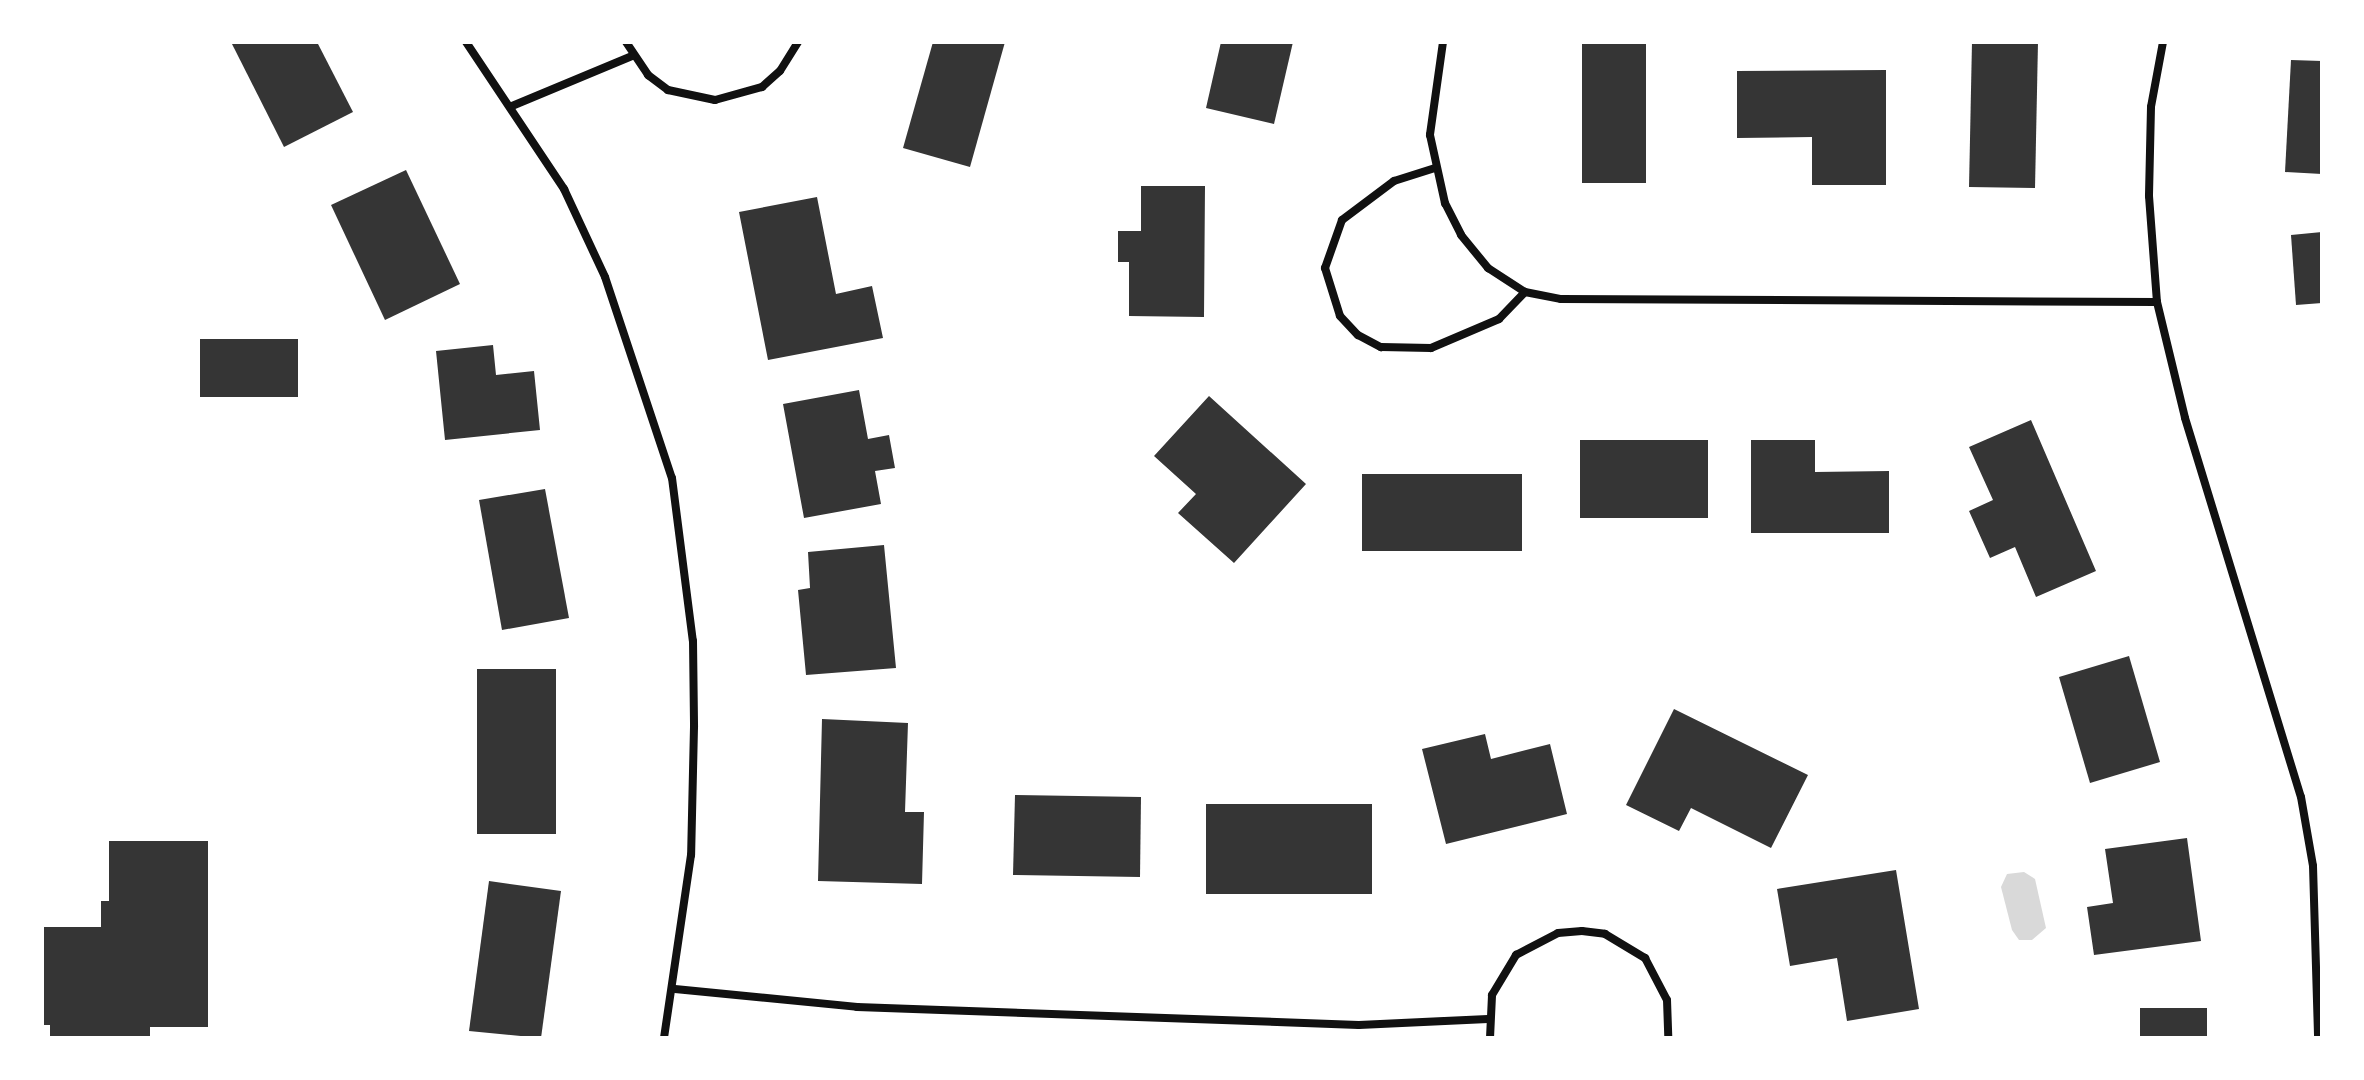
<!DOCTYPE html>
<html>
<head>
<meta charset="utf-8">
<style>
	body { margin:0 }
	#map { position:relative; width:2364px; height:1080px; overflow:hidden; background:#fff; font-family:Karla,sans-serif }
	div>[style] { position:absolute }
	.water>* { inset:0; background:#d9d9d9 }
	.building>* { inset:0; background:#353535 }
	.minor>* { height:8px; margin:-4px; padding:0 4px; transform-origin:4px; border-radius:4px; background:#111 }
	span { translate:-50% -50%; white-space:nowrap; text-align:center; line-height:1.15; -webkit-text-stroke:6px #fff; paint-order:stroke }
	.frame { position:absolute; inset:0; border:44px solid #fff; pointer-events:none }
</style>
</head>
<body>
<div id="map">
	<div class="water">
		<i style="clip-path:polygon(2024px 872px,2035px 879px,2046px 928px,2032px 940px,2019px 940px,2012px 930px,2001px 887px,2007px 874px)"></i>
	</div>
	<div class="building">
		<i style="clip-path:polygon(231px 42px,317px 42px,353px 112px,284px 147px)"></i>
		<i style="clip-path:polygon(933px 42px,1005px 42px,970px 167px,903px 148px)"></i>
		<i style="clip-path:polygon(1221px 42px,1293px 42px,1274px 124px,1206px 108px)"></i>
		<i style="clip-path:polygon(1582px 42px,1646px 42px,1646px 183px,1582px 183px)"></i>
		<i style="clip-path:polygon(1972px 42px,2038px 42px,2035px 188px,1969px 187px)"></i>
		<i style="clip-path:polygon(2291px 60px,2322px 61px,2322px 174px,2285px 172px)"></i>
		<i style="clip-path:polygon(1886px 70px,1886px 185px,1812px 185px,1812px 137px,1737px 138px,1737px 71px)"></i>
		<i style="clip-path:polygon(406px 170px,460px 284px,385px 320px,331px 205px)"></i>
		<i style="clip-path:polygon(1141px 186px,1205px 186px,1204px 317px,1129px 316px,1129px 262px,1118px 262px,1118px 231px,1141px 231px)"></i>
		<i style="clip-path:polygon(817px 197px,836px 294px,872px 286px,883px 338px,768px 360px,739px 212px)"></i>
		<i style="clip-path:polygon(2322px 232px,2322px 303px,2296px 305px,2291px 235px)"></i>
		<i style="clip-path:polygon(200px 339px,298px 339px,298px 397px,200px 397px)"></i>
		<i style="clip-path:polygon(493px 345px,496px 375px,534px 371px,540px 430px,445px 440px,436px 351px)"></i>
		<i style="clip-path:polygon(859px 390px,868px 439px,889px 435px,895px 468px,875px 471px,881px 504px,804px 518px,783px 404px)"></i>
		<i style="clip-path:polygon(1209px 396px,1306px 484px,1234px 563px,1178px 513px,1196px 494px,1154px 456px)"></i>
		<i style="clip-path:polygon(2031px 420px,2096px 571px,2036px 597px,2015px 547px,1990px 558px,1969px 511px,1993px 500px,1969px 447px)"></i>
		<i style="clip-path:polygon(1580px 440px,1708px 440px,1708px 518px,1580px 518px)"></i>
		<i style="clip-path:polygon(1751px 440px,1815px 440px,1815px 472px,1889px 471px,1889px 533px,1751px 533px)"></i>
		<i style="clip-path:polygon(1362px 474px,1522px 474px,1522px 551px,1362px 551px)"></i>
		<i style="clip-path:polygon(545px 489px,569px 618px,502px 630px,479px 500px)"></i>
		<i style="clip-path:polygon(884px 545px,896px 668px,806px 675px,798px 590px,810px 588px,808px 552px)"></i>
		<i style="clip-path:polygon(2129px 656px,2160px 762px,2090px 783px,2059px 677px)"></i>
		<i style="clip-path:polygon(477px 669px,556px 669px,556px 834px,477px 834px)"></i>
		<i style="clip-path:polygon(1674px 709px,1808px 775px,1771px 848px,1691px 808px,1679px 831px,1626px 805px)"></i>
		<i style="clip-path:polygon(822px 719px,908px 723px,905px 812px,924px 812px,922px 884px,818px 881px)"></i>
		<i style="clip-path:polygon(1485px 734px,1491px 759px,1550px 744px,1567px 814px,1446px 844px,1422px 749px)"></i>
		<i style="clip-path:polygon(1015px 795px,1141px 797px,1140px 877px,1013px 875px)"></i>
		<i style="clip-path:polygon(1206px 804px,1372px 804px,1372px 894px,1206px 894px)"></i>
		<i style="clip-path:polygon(2187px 838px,2201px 941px,2094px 955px,2087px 907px,2113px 903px,2105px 849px)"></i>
		<i style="clip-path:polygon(109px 841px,208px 841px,208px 1027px,150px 1027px,150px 1038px,50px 1038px,50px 1025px,42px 1025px,42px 927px,101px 927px,101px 901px,109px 901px)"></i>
		<i style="clip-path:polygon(1896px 870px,1919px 1009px,1847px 1021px,1837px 958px,1790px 966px,1777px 889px)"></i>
		<i style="clip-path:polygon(489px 881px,561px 891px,541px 1038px,469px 1031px)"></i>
		<i style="clip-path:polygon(2140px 1008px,2207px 1008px,2207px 1038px,2140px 1038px)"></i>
	</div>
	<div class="minor">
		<i style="left:466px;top:42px;width:177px;rotate:56.3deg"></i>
		<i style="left:564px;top:189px;width:97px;rotate:65deg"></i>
		<i style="left:605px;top:277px;width:212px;rotate:71.6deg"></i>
		<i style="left:672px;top:478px;width:164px;rotate:82.7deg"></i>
		<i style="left:693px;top:641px;width:86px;rotate:89.3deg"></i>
		<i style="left:694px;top:727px;width:128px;rotate:91.3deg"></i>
		<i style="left:691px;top:855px;width:185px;rotate:98.4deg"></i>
		<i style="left:626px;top:42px;width:40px;rotate:56deg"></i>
		<i style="left:648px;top:75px;width:25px;rotate:37deg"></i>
		<i style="left:668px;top:90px;width:48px;rotate:12deg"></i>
		<i style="left:715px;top:100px;width:49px;rotate:-15.5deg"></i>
		<i style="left:762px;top:87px;width:24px;rotate:-42deg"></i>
		<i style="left:780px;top:71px;width:34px;rotate:-58deg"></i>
		<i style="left:1443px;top:42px;width:94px;rotate:98deg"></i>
		<i style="left:1430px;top:135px;width:70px;rotate:77.6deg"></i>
		<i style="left:1445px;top:203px;width:36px;rotate:63deg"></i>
		<i style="left:1461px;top:235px;width:43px;rotate:50.7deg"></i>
		<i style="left:1488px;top:268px;width:44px;rotate:33deg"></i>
		<i style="left:1525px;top:292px;width:37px;rotate:11deg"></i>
		<i style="left:1561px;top:299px;width:596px;rotate:0.29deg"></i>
		<i style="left:2163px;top:42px;width:66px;rotate:100.5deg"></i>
		<i style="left:2151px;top:107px;width:89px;rotate:91.3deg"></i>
		<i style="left:2149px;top:196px;width:106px;rotate:85.7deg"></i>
		<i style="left:2157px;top:302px;width:119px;rotate:76.4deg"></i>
		<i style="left:2185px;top:418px;width:396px;rotate:73deg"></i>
		<i style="left:2301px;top:797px;width:70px;rotate:80.1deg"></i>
		<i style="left:2313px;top:866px;width:172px;rotate:88.3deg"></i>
		<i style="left:512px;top:106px;width:130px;rotate:-22.6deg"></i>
		<i style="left:1435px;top:168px;width:43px;rotate:162.4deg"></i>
		<i style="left:1394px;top:181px;width:65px;rotate:143.1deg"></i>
		<i style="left:1342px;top:220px;width:51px;rotate:109.5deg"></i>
		<i style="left:1325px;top:268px;width:50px;rotate:72.6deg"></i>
		<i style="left:1340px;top:316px;width:26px;rotate:47deg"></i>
		<i style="left:1358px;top:335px;width:26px;rotate:28deg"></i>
		<i style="left:1381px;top:347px;width:50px;rotate:1.1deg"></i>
		<i style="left:1431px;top:348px;width:74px;rotate:-23.1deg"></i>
		<i style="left:1499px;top:319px;width:37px;rotate:-46deg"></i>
		<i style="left:675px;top:989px;width:183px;rotate:5.6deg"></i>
		<i style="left:857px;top:1007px;width:502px;rotate:2.05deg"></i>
		<i style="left:1359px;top:1025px;width:129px;rotate:-2.7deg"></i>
		<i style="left:1490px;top:1038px;width:43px;rotate:-87.3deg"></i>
		<i style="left:1492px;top:995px;width:47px;rotate:-59deg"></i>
		<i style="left:1516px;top:955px;width:47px;rotate:-27.6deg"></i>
		<i style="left:1558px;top:933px;width:24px;rotate:-5deg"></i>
		<i style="left:1582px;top:931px;width:23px;rotate:7deg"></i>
		<i style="left:1605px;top:934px;width:47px;rotate:31deg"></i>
		<i style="left:1645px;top:958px;width:47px;rotate:62.4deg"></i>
		<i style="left:1667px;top:1000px;width:38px;rotate:88deg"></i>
	</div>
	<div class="frame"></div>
</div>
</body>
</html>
